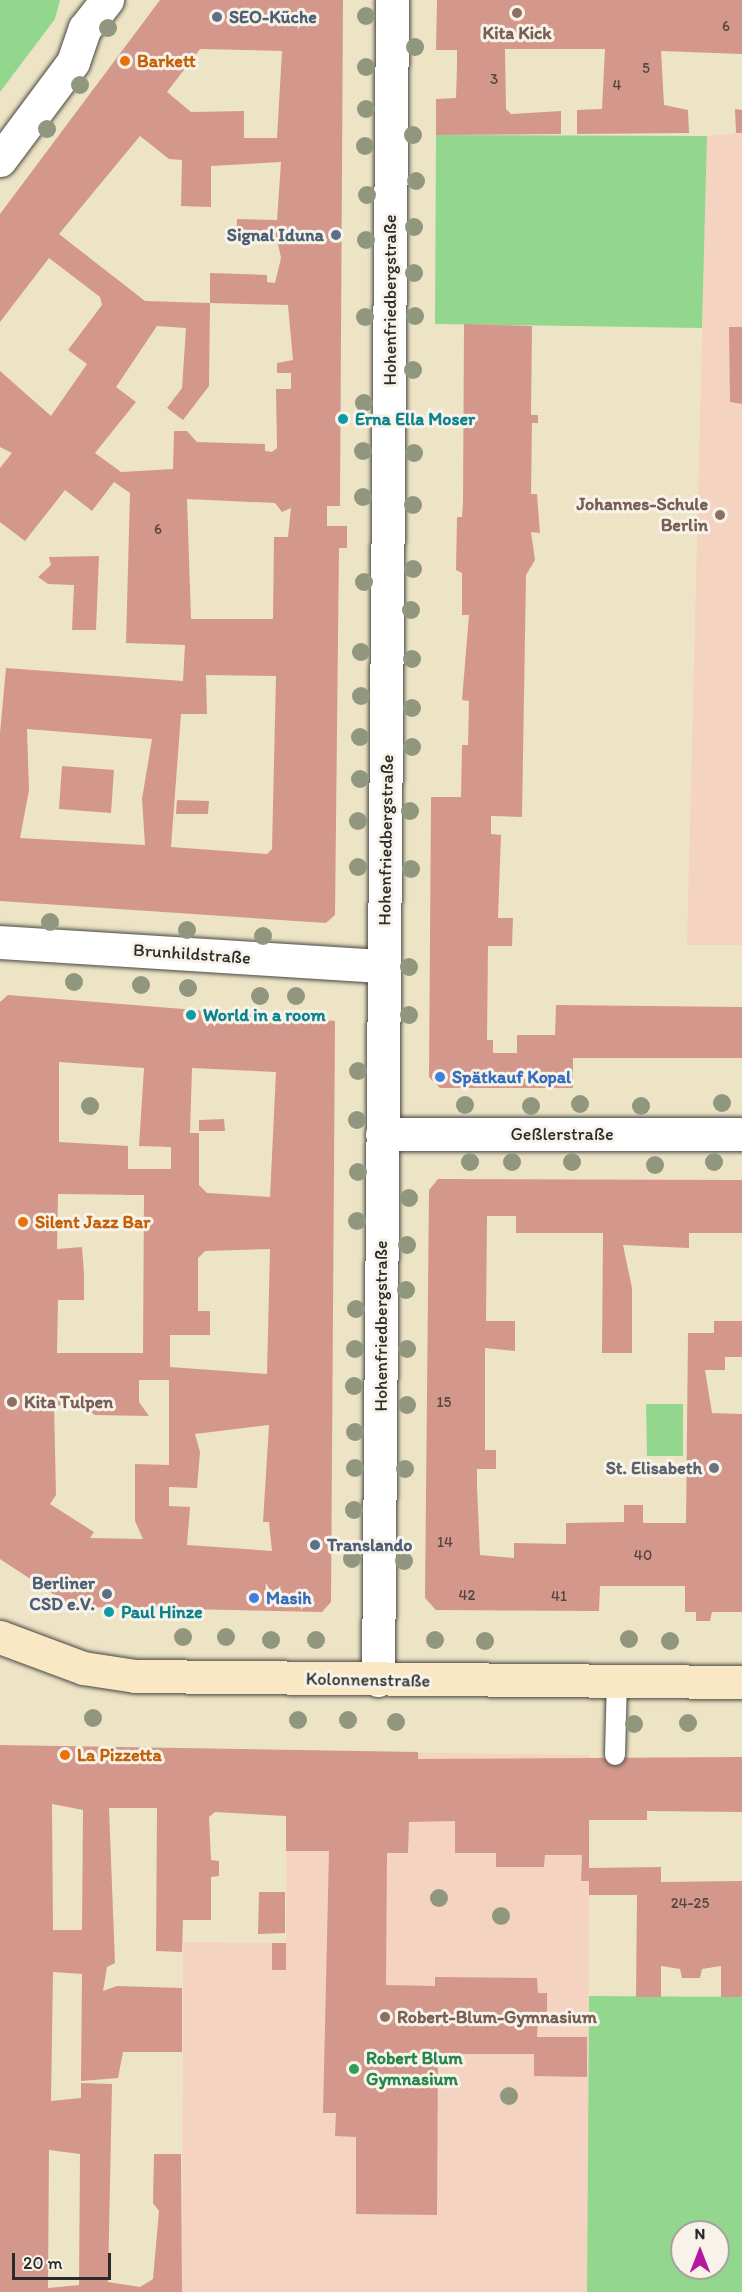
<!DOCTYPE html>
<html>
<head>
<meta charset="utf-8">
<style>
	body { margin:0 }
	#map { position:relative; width:742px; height:2292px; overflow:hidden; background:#ede4c6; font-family:Itim,sans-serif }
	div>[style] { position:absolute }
	.built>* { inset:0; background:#f5d3c1 }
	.green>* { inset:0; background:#93d68e }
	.building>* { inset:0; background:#d3988b }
	.roads { filter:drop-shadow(0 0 2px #484742) drop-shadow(0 0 2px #484742) }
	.service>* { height:20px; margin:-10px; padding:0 10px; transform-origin:10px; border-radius:10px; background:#fff }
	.minor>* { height:33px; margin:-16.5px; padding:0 16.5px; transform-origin:16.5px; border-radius:16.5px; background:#fff }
	.secondary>* { height:33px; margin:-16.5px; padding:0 16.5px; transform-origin:16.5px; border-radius:16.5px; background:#fae7c3 }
	.trees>* { width:18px; height:18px; margin:-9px; border-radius:50%; background:#91967e }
	.dots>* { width:16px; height:16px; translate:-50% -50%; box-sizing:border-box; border:3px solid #f7f3e8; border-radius:50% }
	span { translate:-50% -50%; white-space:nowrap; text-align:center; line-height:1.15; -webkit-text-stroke:6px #f7f3e8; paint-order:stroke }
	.number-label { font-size:15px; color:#554643 }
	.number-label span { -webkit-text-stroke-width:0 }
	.service-label { font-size:18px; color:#4e5e75; font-weight:700 }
	.left { translate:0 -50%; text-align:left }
	.right { translate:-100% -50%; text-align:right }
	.education-label { font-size:18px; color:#785e54; font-weight:700 }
	.food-label { font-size:18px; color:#c56008; font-weight:700 }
	.street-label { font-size:18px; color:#2b2b2b }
	.culture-label { font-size:18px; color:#0d838f; font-weight:700 }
	.shop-label { font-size:18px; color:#366cbe; font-weight:700 }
	.worship-label { font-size:18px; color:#5b616d; font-weight:700 }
	.leisure-label { font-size:18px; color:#27864d; font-weight:700 }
	.north { position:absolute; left:670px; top:2220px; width:60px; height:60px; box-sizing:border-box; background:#f7f3e8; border:2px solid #a5a39c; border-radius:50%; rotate:0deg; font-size:16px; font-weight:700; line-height:24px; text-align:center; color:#2b2b2b }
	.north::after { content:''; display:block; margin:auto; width:21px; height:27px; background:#b5179e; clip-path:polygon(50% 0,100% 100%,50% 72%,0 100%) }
	.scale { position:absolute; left:12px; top:2253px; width:99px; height:27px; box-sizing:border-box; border:3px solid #2b2b2b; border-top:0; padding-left:8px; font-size:18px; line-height:21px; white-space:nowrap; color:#2b2b2b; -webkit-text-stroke:4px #f7f3e8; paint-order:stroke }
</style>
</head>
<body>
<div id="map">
	<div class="built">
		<i style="clip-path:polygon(742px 133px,742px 945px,687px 945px,707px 136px)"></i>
		<i style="clip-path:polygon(287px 1751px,590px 1755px,587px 2292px,182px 2292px,183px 1942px,286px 1943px)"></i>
	</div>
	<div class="green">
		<i style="clip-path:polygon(0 0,60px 0,55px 19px,0 92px)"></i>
		<i style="clip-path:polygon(436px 135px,707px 136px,702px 328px,435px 324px)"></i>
		<i style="clip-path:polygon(646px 1404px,683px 1404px,683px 1456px,647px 1456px)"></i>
		<i style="clip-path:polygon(evenodd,589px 1996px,742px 1997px,742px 2292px,587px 2292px,589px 1996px,682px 2232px,718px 2232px,718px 2268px,682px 2268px,682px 2232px)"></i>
	</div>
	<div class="building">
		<i style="clip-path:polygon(evenodd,160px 0,343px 0,340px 506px,327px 506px,327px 526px,347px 526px,347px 548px,339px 548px,335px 915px,326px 923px,0 901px,0 733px,6px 668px,183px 681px,185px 645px,126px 643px,130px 493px,114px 482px,92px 511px,65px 490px,25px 541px,0 522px,0 468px,12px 453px,0 447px,0 371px,51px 416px,87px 364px,68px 350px,102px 305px,100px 297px,49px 258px,0 322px,0 214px,160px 0,200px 49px,282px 51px,277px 138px,244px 138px,244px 111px,191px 112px,167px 92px,200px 49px,160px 0,140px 136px,169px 159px,182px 160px,181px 206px,211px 207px,211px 166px,281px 162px,277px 220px,237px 219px,236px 241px,277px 239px,281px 258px,275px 283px,267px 282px,267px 275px,210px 273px,210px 303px,145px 301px,59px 234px,140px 136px,160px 0,210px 303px,288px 305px,293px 360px,277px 363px,277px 373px,291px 373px,291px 389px,276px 389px,277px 448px,272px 452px,265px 451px,265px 444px,197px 442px,187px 431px,174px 431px,173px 469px,121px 472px,95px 453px,136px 402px,116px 387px,157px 326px,186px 328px,182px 388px,167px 408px,183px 420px,209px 386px,210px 303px,160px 0,187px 499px,275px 503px,282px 512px,291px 508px,288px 537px,274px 537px,273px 619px,191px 619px,187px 499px,160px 0,206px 675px,276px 676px,272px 849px,267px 854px,171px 847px,181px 714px,207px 714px,206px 675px,160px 0,27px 729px,152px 739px,142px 799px,145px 845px,20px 838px,29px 790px,27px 729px)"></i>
		<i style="clip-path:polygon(437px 0,742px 0,742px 54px,661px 51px,664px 105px,688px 110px,689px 133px,577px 134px,577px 110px,602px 109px,605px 49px,505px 49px,506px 109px,511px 114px,561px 111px,561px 134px,436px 135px,436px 99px,456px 98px,457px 65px,457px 50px,436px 50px)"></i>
		<i style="clip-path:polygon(735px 109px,742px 110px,742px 133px,736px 133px)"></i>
		<i style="clip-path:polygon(464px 324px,532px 326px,531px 415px,538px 415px,538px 423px,532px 423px,531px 494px,537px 494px,540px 533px,531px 532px,535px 560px,526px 575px,522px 817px,491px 816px,491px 834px,501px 835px,498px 918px,513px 918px,512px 946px,488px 946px,487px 1040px,493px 1040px,493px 1053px,517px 1053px,517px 1035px,555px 1035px,556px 1005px,742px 1007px,742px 1058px,573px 1058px,573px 1088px,440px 1088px,429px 1077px,431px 797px,461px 797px,462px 745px,468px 745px,469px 701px,462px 700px,469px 615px,462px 615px,462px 573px,456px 570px,457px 517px,462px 517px,463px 502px)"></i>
		<i style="clip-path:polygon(729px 327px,742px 327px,742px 404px,730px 402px)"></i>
		<i style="clip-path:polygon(99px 556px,96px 630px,72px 630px,74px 585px,48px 584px,38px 577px,51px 565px,49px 557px)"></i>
		<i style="clip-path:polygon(62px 766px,114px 770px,111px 813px,59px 809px)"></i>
		<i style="clip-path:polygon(177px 800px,209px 801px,208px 814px,176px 814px)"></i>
		<i style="clip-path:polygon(evenodd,8px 995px,335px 1021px,331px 1602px,322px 1612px,83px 1607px,70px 1605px,0 1559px,0 1002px,8px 995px,59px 1062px,144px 1068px,139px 1146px,171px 1147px,171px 1169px,128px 1169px,128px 1146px,59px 1142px,59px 1062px,8px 995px,192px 1068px,276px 1072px,270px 1197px,207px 1193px,199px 1185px,199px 1133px,190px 1133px,192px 1068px,8px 995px,58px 1194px,144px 1195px,143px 1353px,57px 1353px,58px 1300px,84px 1300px,84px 1274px,82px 1247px,57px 1249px,58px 1194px,8px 995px,270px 1249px,267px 1374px,170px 1367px,170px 1335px,210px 1335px,210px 1311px,198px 1311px,198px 1258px,205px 1251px,270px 1249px,8px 995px,139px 1380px,169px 1380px,169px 1465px,135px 1464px,135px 1521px,143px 1539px,90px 1538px,94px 1532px,50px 1504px,56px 1495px,54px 1405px,83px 1407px,95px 1415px,149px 1416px,139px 1402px,139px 1380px,8px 995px,269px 1425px,263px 1522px,269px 1522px,272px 1551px,187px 1545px,190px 1507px,169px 1506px,169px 1487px,197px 1488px,200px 1452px,195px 1434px,269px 1425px)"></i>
		<i style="clip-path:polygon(224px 1119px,225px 1131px,199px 1131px,199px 1120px)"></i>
		<i style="clip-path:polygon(438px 1179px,742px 1180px,742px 1233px,689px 1233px,689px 1248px,623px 1245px,632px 1288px,632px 1353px,602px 1353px,603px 1233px,516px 1233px,516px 1216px,487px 1216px,486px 1321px,515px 1321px,515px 1351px,485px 1348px,485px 1450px,496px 1450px,496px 1469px,477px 1469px,477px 1486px,480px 1555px,514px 1558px,514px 1543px,566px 1544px,566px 1523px,624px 1522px,624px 1505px,643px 1505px,643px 1523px,686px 1523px,688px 1333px,714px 1333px,714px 1321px,742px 1321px,742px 1357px,725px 1357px,725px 1370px,705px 1370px,712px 1413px,742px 1414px,742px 1612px,712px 1612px,710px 1621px,696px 1621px,696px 1612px,685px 1612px,685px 1586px,600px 1586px,599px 1611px,436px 1610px,425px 1598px,429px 1190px)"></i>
		<i style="clip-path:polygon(evenodd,0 1745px,418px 1752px,418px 1759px,742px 1757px,742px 1812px,647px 1811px,647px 1820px,589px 1820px,589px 1868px,661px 1867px,661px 1882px,742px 1881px,742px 1997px,721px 1997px,721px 1966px,702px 1969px,700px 1978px,682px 1978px,680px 1969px,661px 1966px,661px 1997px,636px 1997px,637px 1895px,589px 1895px,589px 1881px,581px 1881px,582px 1855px,545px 1855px,544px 1867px,496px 1867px,496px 1853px,455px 1853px,455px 1821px,409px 1822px,408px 1853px,387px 1853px,386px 1985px,435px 1986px,435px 1977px,537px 1978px,538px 1993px,547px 1993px,547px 2014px,538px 2014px,537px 2037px,587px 2037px,587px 2077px,534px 2076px,534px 2054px,438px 2054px,437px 2215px,356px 2214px,356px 2137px,335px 2136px,336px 2113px,323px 2113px,329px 1851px,286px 1851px,286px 1816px,215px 1812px,209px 1817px,211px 1860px,219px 1861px,219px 1876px,211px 1877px,211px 1920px,183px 1920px,182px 1952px,156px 1951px,157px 1808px,109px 1808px,115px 1963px,107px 1967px,103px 1991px,117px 1986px,182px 1988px,182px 2052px,123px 2052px,118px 2078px,81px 2081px,82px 1974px,53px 1972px,51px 2101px,81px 2098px,81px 2083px,112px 2084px,108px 2282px,140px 2287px,153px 2279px,159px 2211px,153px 2203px,154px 2154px,181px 2154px,182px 2292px,0 2292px,0 1745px,52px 1804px,83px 1810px,82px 1930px,53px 1930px,52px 1804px,0 1745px,49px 2150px,80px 2154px,79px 2285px,48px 2288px,49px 2150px)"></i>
		<i style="clip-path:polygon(259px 1892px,285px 1892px,285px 1933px,258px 1934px)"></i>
		<i style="clip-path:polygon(272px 1943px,286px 1943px,286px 1970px,272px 1970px)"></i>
	</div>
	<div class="roads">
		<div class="service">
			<i style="left:615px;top:1755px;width:74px;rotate:-88.5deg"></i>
		</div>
		<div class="minor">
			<i style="left:0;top:160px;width:122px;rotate:-53.3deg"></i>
			<i style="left:73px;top:62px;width:36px;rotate:-71deg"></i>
			<i style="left:85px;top:28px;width:36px;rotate:-52deg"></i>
			<i style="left:0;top:942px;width:385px;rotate:3.6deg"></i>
			<i style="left:382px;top:1134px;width:360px"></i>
			<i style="left:378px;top:1680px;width:1680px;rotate:-89.52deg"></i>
		</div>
		<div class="secondary">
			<i style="left:0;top:1637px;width:89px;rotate:20.5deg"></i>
			<i style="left:83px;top:1668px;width:53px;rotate:8.7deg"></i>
			<i style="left:135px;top:1676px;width:607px;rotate:0.57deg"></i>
		</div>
	</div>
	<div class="trees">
		<i style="left:366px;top:16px"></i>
		<i style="left:108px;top:28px"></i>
		<i style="left:415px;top:47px"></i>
		<i style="left:366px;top:67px"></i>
		<i style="left:80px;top:85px"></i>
		<i style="left:366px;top:109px"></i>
		<i style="left:47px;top:129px"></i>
		<i style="left:413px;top:135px"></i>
		<i style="left:365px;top:146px"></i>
		<i style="left:416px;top:181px"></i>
		<i style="left:367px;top:195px"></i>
		<i style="left:414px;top:227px"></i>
		<i style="left:366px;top:240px"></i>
		<i style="left:414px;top:273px"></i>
		<i style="left:415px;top:316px"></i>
		<i style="left:365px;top:317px"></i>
		<i style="left:413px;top:370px"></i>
		<i style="left:364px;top:403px"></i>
		<i style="left:363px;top:451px"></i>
		<i style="left:414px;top:453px"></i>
		<i style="left:363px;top:497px"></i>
		<i style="left:413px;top:505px"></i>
		<i style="left:413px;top:569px"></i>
		<i style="left:364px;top:582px"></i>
		<i style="left:411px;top:610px"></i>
		<i style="left:361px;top:652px"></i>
		<i style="left:412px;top:659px"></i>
		<i style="left:361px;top:696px"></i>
		<i style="left:412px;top:708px"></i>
		<i style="left:360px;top:737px"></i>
		<i style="left:412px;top:747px"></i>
		<i style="left:360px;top:779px"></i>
		<i style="left:410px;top:811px"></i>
		<i style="left:358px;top:821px"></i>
		<i style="left:358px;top:867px"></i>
		<i style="left:411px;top:869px"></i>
		<i style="left:50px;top:922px"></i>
		<i style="left:187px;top:930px"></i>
		<i style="left:263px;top:936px"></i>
		<i style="left:409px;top:967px"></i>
		<i style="left:74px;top:982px"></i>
		<i style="left:141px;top:985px"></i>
		<i style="left:188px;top:988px"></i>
		<i style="left:260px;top:996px"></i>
		<i style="left:296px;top:996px"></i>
		<i style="left:409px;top:1015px"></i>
		<i style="left:358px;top:1071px"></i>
		<i style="left:722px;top:1103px"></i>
		<i style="left:580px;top:1104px"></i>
		<i style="left:465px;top:1105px"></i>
		<i style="left:90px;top:1106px"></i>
		<i style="left:531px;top:1106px"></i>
		<i style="left:641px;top:1106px"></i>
		<i style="left:357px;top:1120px"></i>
		<i style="left:470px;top:1162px"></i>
		<i style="left:512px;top:1162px"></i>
		<i style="left:572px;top:1162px"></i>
		<i style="left:714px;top:1162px"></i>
		<i style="left:655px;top:1165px"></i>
		<i style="left:358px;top:1172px"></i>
		<i style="left:409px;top:1198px"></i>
		<i style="left:357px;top:1221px"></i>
		<i style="left:407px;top:1245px"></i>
		<i style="left:406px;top:1290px"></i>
		<i style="left:356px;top:1309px"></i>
		<i style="left:355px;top:1349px"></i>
		<i style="left:407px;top:1349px"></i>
		<i style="left:354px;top:1386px"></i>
		<i style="left:407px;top:1405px"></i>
		<i style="left:355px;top:1432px"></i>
		<i style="left:355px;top:1468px"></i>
		<i style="left:405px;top:1469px"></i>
		<i style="left:354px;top:1510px"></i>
		<i style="left:352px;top:1559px"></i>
		<i style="left:404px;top:1561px"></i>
		<i style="left:183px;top:1637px"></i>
		<i style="left:226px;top:1637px"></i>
		<i style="left:629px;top:1639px"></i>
		<i style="left:271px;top:1640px"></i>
		<i style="left:316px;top:1640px"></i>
		<i style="left:435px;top:1640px"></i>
		<i style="left:485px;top:1641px"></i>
		<i style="left:670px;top:1641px"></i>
		<i style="left:93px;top:1718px"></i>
		<i style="left:298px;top:1720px"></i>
		<i style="left:348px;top:1720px"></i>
		<i style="left:396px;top:1722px"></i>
		<i style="left:688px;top:1723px"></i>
		<i style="left:634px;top:1724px"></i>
		<i style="left:439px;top:1898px"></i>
		<i style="left:501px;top:1916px"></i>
		<i style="left:509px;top:2096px"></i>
	</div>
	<div class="dots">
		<i style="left:517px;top:13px;background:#8d6e63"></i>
		<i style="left:217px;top:17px;background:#5c6f8a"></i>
		<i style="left:125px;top:61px;background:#e8710a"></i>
		<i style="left:336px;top:235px;background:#5c6f8a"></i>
		<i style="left:343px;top:419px;background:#0f9aa8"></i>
		<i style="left:720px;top:515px;background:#8d6e63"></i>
		<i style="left:191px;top:1015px;background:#0f9aa8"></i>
		<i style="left:440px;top:1077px;background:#3f7fe0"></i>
		<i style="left:23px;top:1222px;background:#e8710a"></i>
		<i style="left:12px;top:1402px;background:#8d6e63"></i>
		<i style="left:714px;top:1468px;background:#6b7280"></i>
		<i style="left:315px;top:1545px;background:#5c6f8a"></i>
		<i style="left:107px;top:1594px;background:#5c6f8a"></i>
		<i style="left:254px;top:1598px;background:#3f7fe0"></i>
		<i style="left:109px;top:1612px;background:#0f9aa8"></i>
		<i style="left:65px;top:1755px;background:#e8710a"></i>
		<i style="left:385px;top:2017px;background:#8d6e63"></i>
		<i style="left:354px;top:2069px;background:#2e9e5b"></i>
	</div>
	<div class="number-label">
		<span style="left:726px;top:27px">6</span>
		<span style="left:646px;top:69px">5</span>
		<span style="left:494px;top:80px">3</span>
		<span style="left:617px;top:86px">4</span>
		<span style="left:158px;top:530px">6</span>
		<span style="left:444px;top:1403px">15</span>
		<span style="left:445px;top:1543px">14</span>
		<span style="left:643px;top:1556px">40</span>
		<span style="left:467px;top:1596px">42</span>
		<span style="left:559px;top:1597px">41</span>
		<span style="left:690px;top:1904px">24-25</span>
	</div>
	<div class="service-label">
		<span class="left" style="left:229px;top:17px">SEO-Küche</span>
		<span class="right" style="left:324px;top:235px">Signal Iduna</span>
		<span class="left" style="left:327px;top:1545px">Translando</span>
		<span class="right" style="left:95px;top:1594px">Berliner<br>CSD e.V.</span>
	</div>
	<div class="education-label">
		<span style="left:517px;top:33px">Kita Kick</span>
		<span class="right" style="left:708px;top:515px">Johannes-Schule<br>Berlin</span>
		<span class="left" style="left:24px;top:1402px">Kita Tulpen</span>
		<span class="left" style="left:397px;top:2017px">Robert-Blum-Gymnasium</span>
	</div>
	<div class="food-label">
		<span class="left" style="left:137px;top:61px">Barkett</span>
		<span class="left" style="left:35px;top:1222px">Silent Jazz Bar</span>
		<span class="left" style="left:77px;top:1755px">La Pizzetta</span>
	</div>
	<div class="street-label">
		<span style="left:390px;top:300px;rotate:-90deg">Hohenfriedbergstraße</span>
		<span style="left:386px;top:840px;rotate:-89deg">Hohenfriedbergstraße</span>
		<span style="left:192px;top:954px;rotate:4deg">Brunhildstraße</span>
		<span style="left:562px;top:1134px">Geßlerstraße</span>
		<span style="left:381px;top:1326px;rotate:-90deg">Hohenfriedbergstraße</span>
		<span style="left:368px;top:1680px;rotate:1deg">Kolonnenstraße</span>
	</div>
	<div class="culture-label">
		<span class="left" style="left:355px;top:419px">Erna Ella Moser</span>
		<span class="left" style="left:203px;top:1015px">World in a room</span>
		<span class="left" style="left:121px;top:1612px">Paul Hinze</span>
	</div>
	<div class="shop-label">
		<span class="left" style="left:452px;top:1077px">Spätkauf Kopal</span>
		<span class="left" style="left:266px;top:1598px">Masih</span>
	</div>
	<div class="worship-label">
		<span class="right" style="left:702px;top:1468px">St. Elisabeth</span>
	</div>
	<div class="leisure-label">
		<span class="left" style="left:366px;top:2069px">Robert Blum<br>Gymnasium</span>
	</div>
	<div class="north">N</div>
	<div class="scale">20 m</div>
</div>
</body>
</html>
